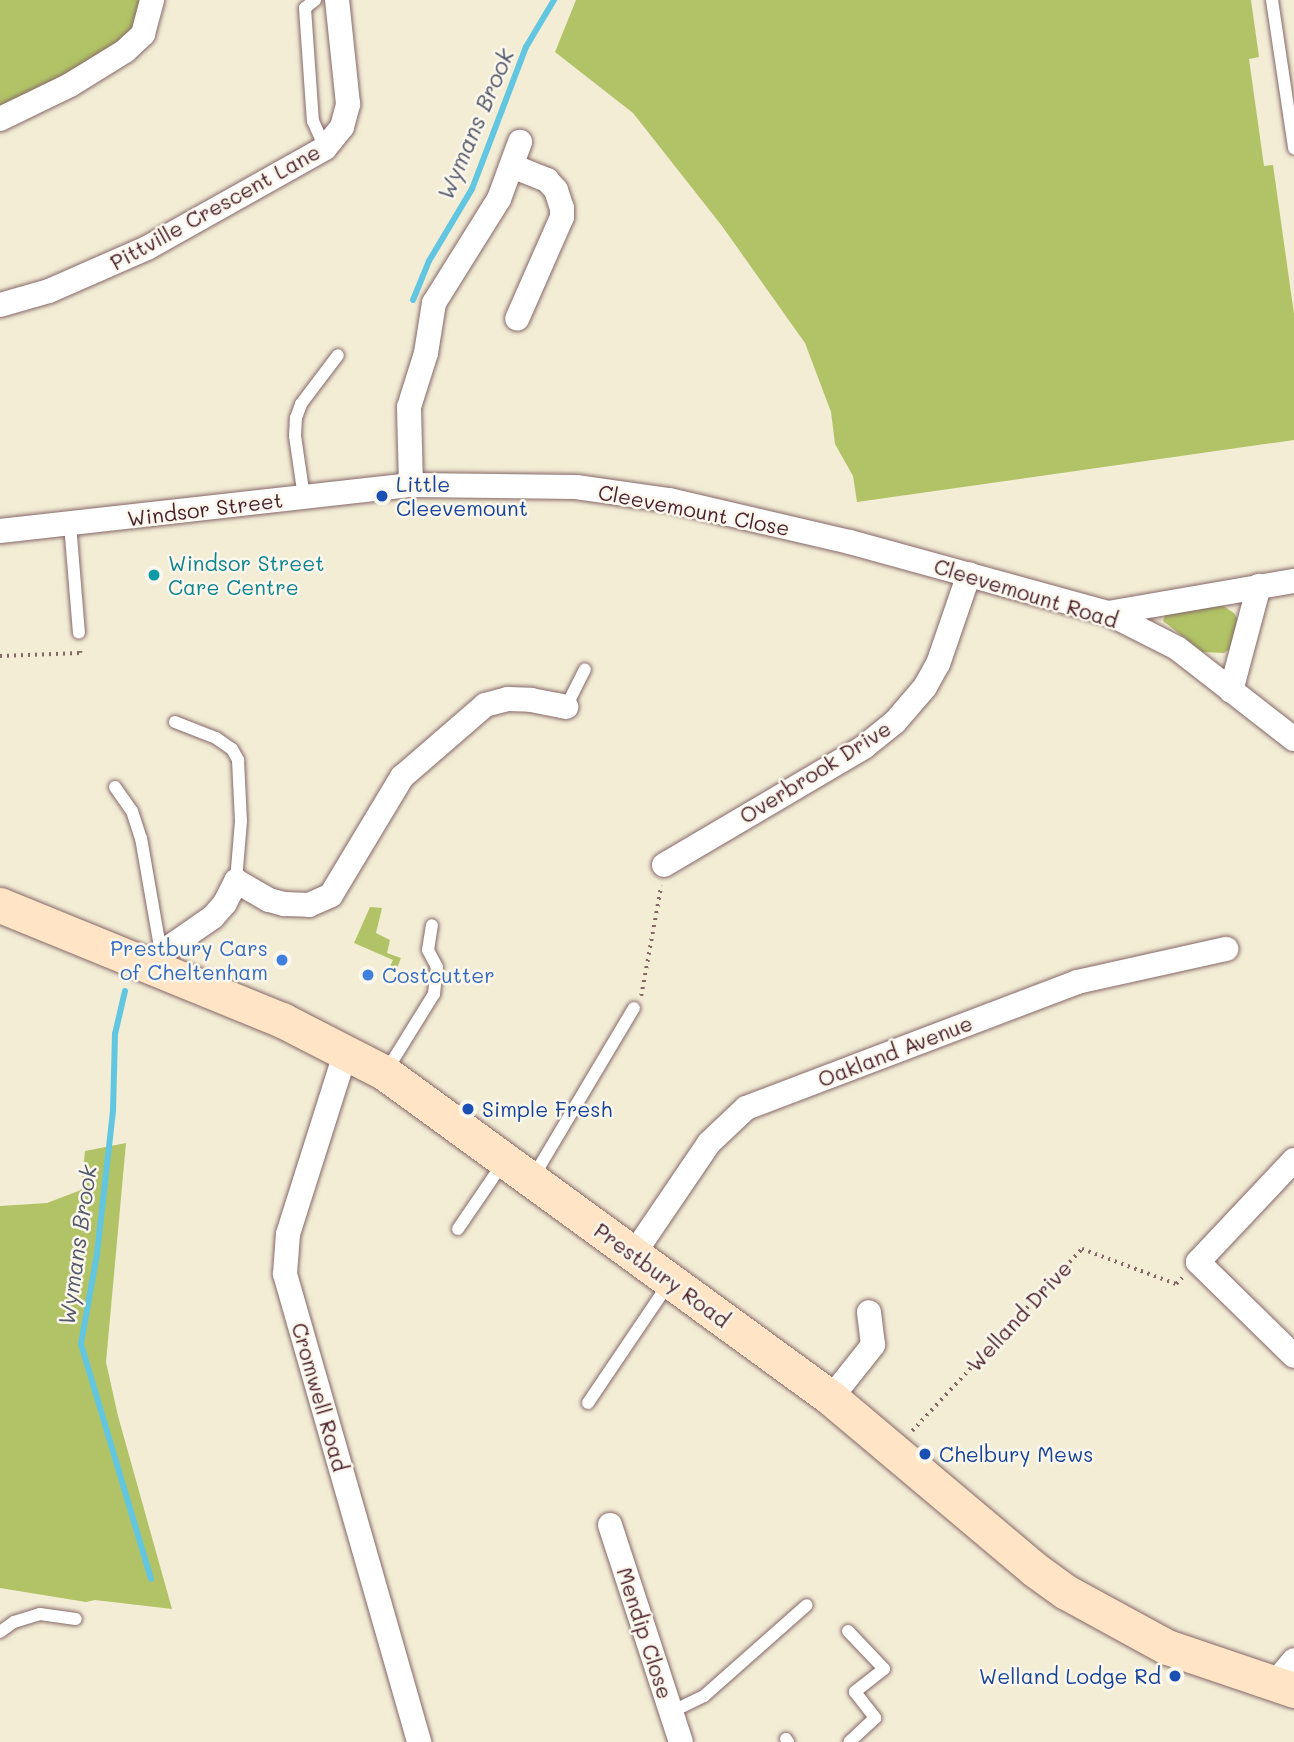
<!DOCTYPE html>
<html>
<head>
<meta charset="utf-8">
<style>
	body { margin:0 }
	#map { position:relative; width:1294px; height:1742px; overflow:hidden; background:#f3edd6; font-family:Mali,sans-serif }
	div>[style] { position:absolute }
	.green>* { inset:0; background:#b1c366 }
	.stream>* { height:6px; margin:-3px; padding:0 3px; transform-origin:3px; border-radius:3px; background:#63c6e1 }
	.path>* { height:3.5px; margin-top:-1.75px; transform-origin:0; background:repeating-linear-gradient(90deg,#856767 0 2px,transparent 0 7px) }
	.roads { filter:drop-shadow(0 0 2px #856767) drop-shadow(0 0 2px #856767) }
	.lane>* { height:12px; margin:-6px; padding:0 6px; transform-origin:6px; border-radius:6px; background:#fff }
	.street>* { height:24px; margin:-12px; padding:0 12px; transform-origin:12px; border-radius:12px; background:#fff }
	.secondary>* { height:35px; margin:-17.5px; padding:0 17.5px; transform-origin:17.5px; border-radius:17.5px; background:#ffe4c6 }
	.dots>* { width:19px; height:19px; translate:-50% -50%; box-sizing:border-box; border:4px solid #fbf7ec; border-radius:50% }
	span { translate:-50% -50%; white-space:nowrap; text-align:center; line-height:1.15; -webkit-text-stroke:5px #fbf7ec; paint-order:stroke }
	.street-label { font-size:21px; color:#4a1f2b }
	.transit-label { font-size:21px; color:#164399 }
	.left { translate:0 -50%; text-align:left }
	.right { translate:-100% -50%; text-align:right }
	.culture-label { font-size:21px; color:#0d838f }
	.shop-label { font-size:21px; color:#366cbe }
	.water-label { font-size:23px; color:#53596b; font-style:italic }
</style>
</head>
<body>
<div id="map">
	<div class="green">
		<i style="clip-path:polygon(0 0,152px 0,148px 22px,0 119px)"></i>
		<i style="clip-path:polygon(576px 0,1251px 0,1259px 57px,1249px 59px,1264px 166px,1273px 165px,1294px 314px,1294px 440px,857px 502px,853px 476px,835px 444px,831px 412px,805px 343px,722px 226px,633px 113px,555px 52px)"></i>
		<i style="clip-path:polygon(1220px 604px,1234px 613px,1238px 620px,1230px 649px,1224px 653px,1203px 652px,1163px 621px,1166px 613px)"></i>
		<i style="clip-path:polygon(370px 907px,382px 908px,376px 933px,390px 940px,387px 953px,401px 958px,395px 973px,388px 970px,393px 960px,354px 943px)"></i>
		<i style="clip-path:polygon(126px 1143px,106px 1362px,118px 1416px,172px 1609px,95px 1600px,86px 1602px,0 1588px,0 1206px,47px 1203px,81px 1190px,85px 1151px)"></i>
	</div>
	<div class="stream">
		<i style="left:413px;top:300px;width:42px;rotate:-67.7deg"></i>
		<i style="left:429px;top:261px;width:84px;rotate:-59.2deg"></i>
		<i style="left:472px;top:189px;width:152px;rotate:-69.2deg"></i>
		<i style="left:526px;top:47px;width:55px;rotate:-59.2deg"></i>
		<i style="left:125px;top:991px;width:44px;rotate:103.1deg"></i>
		<i style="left:115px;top:1034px;width:77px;rotate:91.5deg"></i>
		<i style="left:113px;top:1111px;width:144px;rotate:96.4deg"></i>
		<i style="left:97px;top:1254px;width:91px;rotate:100.1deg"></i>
		<i style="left:81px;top:1344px;width:245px;rotate:73.4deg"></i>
	</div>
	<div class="path">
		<i style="left:0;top:656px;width:80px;rotate:-2.1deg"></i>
		<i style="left:80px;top:653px;width:4px;rotate:-90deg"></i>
		<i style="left:641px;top:996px;width:112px;rotate:-79.7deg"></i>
		<i style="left:912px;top:1431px;width:249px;rotate:-47deg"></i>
		<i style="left:1082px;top:1249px;width:100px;rotate:20.4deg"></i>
		<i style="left:1176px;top:1284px;width:10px;rotate:-45deg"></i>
	</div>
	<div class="roads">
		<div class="lane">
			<i style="left:315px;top:0;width:13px;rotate:141deg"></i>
			<i style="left:305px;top:8px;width:113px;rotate:86deg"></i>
			<i style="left:313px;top:121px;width:30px;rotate:66deg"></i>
			<i style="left:1272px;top:0;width:150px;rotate:81.5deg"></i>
			<i style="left:304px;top:497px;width:62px;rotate:-98.4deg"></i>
			<i style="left:295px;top:436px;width:18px;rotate:-87deg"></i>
			<i style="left:296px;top:418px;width:15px;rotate:-70deg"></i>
			<i style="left:301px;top:404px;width:61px;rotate:-52.9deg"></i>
			<i style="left:70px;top:524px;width:109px;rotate:85.3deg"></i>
			<i style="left:566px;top:707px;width:42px;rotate:-63.4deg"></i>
			<i style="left:175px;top:722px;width:44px;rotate:21.3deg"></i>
			<i style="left:216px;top:738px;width:19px;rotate:35deg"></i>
			<i style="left:232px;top:749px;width:13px;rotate:61deg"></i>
			<i style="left:238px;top:760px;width:61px;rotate:87.2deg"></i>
			<i style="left:241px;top:821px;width:60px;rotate:94.8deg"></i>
			<i style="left:115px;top:787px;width:29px;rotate:55deg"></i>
			<i style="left:132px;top:811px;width:28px;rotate:72deg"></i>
			<i style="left:141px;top:838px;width:117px;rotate:80.1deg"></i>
			<i style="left:385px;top:1073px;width:93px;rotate:-58.2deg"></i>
			<i style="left:434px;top:994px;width:27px;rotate:-84deg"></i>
			<i style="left:437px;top:967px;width:19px;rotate:-118deg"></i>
			<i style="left:428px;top:950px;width:25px;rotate:-81deg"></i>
			<i style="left:532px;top:1179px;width:199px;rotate:-59.2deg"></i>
			<i style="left:458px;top:1229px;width:80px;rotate:-55.7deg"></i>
			<i style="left:588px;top:1403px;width:145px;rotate:-56deg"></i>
			<i style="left:848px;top:1631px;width:52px;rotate:46.5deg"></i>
			<i style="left:884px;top:1669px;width:37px;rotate:142deg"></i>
			<i style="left:855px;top:1692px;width:33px;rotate:52deg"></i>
			<i style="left:875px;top:1718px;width:35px;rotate:137deg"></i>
			<i style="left:0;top:1632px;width:17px;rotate:-36deg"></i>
			<i style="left:14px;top:1622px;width:27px;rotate:-17deg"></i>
			<i style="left:40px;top:1614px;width:36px;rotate:8deg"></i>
			<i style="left:671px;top:1712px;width:37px;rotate:-26deg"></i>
			<i style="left:704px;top:1696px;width:137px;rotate:-41.5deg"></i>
			<i style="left:786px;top:1739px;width:4px;rotate:56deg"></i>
		</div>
		<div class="street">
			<i style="left:0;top:119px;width:78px;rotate:-25.9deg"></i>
			<i style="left:70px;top:85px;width:65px;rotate:-31.7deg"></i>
			<i style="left:125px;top:51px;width:25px;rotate:-43deg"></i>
			<i style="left:143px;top:34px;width:35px;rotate:-75deg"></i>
			<i style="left:512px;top:166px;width:38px;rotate:22deg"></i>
			<i style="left:547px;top:180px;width:13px;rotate:48deg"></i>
			<i style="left:556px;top:190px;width:19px;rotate:72deg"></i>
			<i style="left:562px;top:208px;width:9px;rotate:90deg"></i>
			<i style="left:562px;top:217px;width:111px;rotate:113.8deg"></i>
			<i style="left:0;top:305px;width:51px;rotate:-15.9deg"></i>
			<i style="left:49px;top:291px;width:107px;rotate:-23.7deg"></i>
			<i style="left:147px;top:248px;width:204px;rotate:-29.3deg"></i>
			<i style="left:325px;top:148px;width:27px;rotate:-51deg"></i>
			<i style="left:342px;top:127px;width:24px;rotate:-75deg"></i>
			<i style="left:348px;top:104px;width:105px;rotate:-96deg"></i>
			<i style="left:411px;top:485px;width:78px;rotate:-91.5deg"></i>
			<i style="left:409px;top:407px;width:57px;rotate:-72.5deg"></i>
			<i style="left:426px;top:353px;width:51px;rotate:-80.9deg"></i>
			<i style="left:434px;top:303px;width:123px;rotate:-58deg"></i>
			<i style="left:499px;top:199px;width:61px;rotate:-69.8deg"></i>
			<i style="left:0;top:531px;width:414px;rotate:-6.4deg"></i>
			<i style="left:411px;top:485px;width:165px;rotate:0.7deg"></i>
			<i style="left:576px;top:487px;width:94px;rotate:8deg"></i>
			<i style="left:669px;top:500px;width:186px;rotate:13.1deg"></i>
			<i style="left:850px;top:542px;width:268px;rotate:15.4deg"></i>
			<i style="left:1108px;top:613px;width:77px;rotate:26.9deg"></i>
			<i style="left:1177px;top:648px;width:148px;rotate:37.9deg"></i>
			<i style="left:1108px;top:613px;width:189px;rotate:-9.8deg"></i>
			<i style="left:1231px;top:691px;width:109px;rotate:-75.1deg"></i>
			<i style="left:664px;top:865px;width:232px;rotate:-30.5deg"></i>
			<i style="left:864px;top:747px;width:40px;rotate:-39deg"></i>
			<i style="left:895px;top:722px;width:46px;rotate:-49.4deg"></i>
			<i style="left:925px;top:687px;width:26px;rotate:-61deg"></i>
			<i style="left:938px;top:664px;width:95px;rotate:-71deg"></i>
			<i style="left:155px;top:968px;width:16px;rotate:-68deg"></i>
			<i style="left:161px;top:953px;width:63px;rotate:-34.7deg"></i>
			<i style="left:213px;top:917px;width:18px;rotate:-49deg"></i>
			<i style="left:225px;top:903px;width:25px;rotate:-63deg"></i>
			<i style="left:236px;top:881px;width:38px;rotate:30deg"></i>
			<i style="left:269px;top:900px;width:16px;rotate:15deg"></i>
			<i style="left:284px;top:904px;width:25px;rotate:2deg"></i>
			<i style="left:309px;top:905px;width:24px;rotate:-24deg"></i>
			<i style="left:331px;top:895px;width:138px;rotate:-59deg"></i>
			<i style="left:402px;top:777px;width:110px;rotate:-40.9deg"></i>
			<i style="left:485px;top:705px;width:24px;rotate:-15deg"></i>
			<i style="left:508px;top:699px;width:23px;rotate:2deg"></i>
			<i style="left:531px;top:700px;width:36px;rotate:11deg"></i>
			<i style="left:346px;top:1051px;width:192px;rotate:107.6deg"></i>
			<i style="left:288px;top:1234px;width:40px;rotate:94.3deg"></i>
			<i style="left:285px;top:1274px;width:487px;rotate:74deg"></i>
			<i style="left:1294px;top:1160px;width:140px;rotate:133.3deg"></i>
			<i style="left:1198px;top:1262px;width:134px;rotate:44.4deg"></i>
			<i style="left:633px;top:1255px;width:135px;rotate:-55.8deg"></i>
			<i style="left:709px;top:1143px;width:51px;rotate:-43.4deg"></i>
			<i style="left:746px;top:1108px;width:354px;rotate:-20.8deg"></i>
			<i style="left:1077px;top:982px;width:153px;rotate:-12.5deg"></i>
			<i style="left:831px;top:1398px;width:68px;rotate:-51.6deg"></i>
			<i style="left:873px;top:1345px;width:33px;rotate:-97deg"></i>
			<i style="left:610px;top:1525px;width:228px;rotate:71.9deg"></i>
			<i style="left:1274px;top:1684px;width:31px;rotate:-50deg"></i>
		</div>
		<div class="secondary">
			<i style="left:0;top:905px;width:305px;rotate:22.2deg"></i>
			<i style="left:282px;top:1020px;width:116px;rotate:27.2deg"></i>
			<i style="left:385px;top:1073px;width:552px;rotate:36.08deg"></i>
			<i style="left:831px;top:1398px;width:265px;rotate:40.1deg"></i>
			<i style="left:1034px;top:1569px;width:39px;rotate:36deg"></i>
			<i style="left:1066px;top:1592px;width:115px;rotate:28.6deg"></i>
			<i style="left:1167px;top:1647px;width:134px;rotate:18.7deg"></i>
		</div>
	</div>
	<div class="dots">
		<i style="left:382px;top:496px;background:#1a4fb4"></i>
		<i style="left:154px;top:575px;background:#0f9aa8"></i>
		<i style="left:282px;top:960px;background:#3f7fe0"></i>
		<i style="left:368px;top:975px;background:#3f7fe0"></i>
		<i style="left:468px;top:1109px;background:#1a4fb4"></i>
		<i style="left:925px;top:1454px;background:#1a4fb4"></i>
		<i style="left:1175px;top:1676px;background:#1a4fb4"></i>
	</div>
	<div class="street-label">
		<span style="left:215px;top:207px;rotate:-29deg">Pittville Crescent Lane</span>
		<span style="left:205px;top:509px;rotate:-7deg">Windsor Street</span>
		<span style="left:694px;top:510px;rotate:11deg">Cleevemount Close</span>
		<span style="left:1026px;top:593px;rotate:17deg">Cleevemount Road</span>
		<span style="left:815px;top:772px;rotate:-32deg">Overbrook Drive</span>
		<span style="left:895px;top:1051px;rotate:-21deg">Oakland Avenue</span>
		<span style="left:662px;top:1275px;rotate:36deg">Prestbury Road</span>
		<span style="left:1019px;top:1316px;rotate:-47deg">Welland Drive</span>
		<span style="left:320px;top:1397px;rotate:74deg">Cromwell Road</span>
		<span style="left:645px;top:1633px;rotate:72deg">Mendip Close</span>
	</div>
	<div class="transit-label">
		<span class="left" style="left:396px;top:496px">Little<br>Cleevemount</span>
		<span class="left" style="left:482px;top:1109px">Simple Fresh</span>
		<span class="left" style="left:939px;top:1454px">Chelbury Mews</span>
		<span class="right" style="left:1161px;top:1676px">Welland Lodge Rd</span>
	</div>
	<div class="culture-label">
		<span class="left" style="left:168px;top:575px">Windsor Street<br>Care Centre</span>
	</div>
	<div class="shop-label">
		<span class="right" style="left:268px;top:960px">Prestbury Cars<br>of Cheltenham</span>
		<span class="left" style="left:382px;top:975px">Costcutter</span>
	</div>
	<div class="water-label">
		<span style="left:475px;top:124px;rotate:-67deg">Wymans Brook</span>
		<span style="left:77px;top:1245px;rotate:-82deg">Wymans Brook</span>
	</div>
</div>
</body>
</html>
